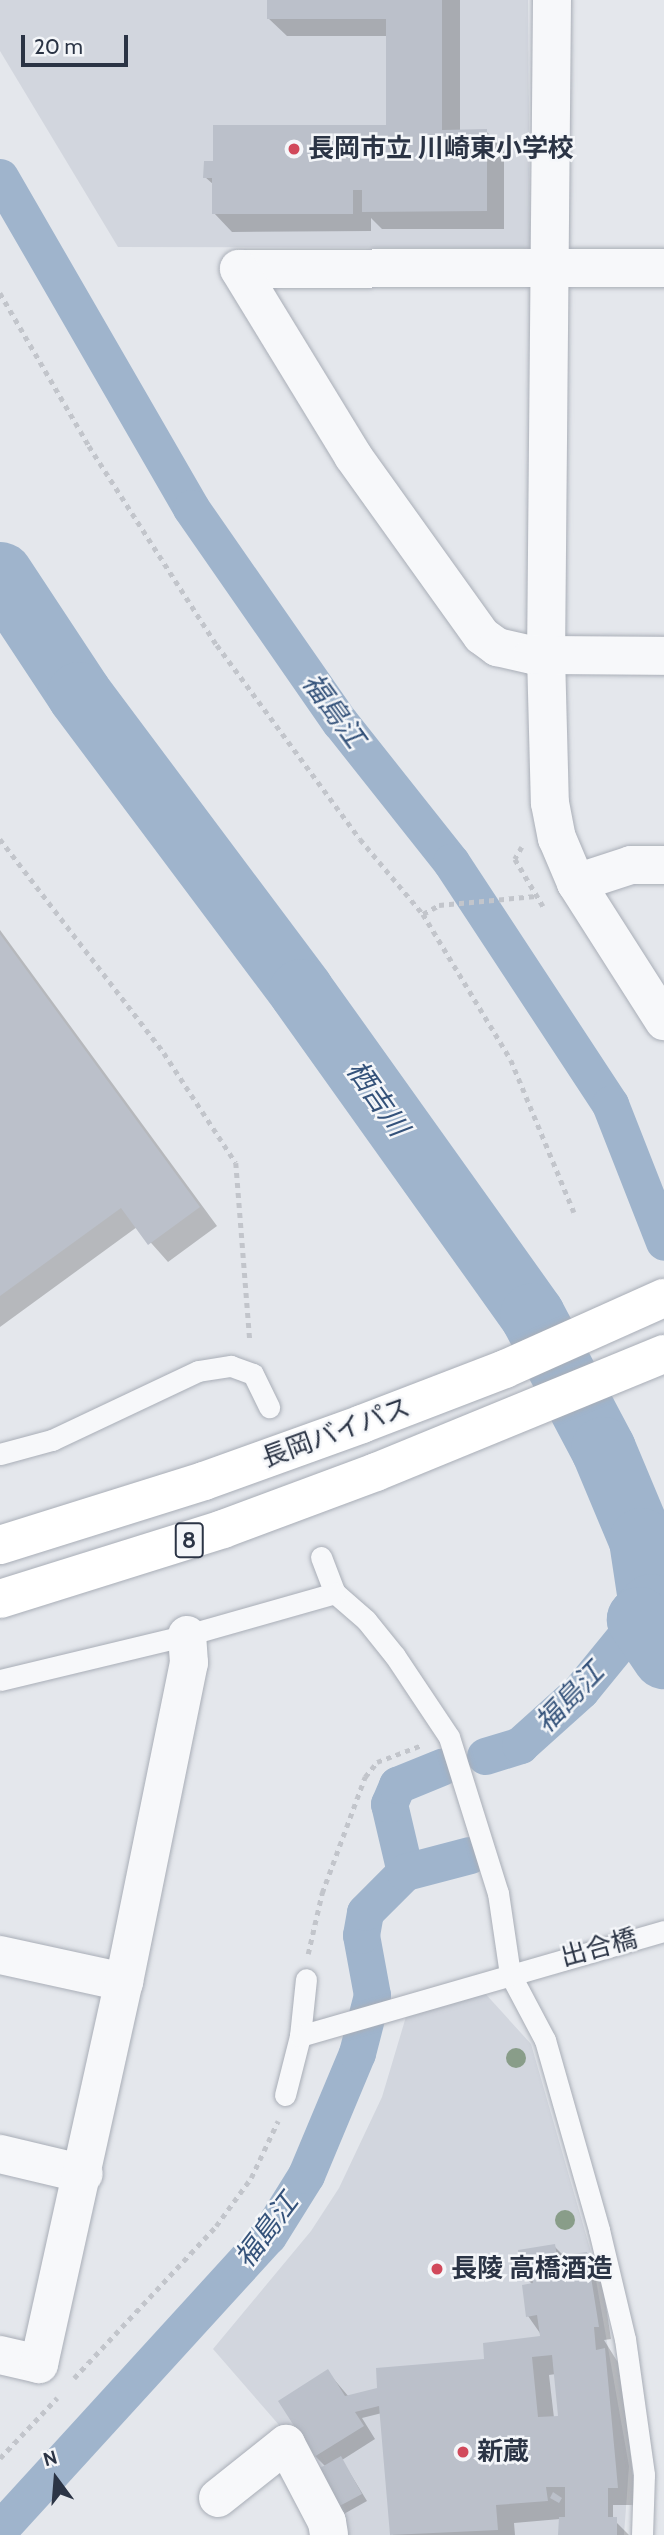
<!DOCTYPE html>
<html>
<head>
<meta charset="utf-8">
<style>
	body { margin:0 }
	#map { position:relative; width:664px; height:2535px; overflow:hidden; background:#e4e7ec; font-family:Cabin,"Noto Sans JP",sans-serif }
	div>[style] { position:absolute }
	.built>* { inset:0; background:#d2d6de }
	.shadow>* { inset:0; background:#0003 }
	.canal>* { height:37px; margin:-18.5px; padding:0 18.5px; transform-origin:18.5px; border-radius:18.5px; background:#9fb4cc }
	.river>* { height:65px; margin:-32.5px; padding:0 32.5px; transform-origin:32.5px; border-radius:32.5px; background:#9fb4cc }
	.building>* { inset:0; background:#bbc0ca }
	.path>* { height:4.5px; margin-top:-2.25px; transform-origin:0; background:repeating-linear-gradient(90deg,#c2c5cb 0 5px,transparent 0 10px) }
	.roads { filter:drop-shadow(0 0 2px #a9aeb7) drop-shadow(0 0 2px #a9aeb7) }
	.service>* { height:21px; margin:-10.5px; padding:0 10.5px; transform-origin:10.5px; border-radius:10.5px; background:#f7f8fa }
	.minor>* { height:38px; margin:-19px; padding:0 19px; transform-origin:19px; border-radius:19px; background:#f7f8fa }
	.trunk>* { height:38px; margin:-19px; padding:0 19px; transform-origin:19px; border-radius:19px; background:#fff }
	.trees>* { width:20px; height:20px; margin:-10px; border-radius:50%; background:#899d89 }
	.dots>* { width:19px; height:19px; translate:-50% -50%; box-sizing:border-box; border:4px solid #f4f6f9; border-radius:50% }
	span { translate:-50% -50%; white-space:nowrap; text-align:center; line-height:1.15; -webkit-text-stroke:5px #f4f6f9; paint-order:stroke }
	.shield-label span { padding:2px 5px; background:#f4f6f9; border:2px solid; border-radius:5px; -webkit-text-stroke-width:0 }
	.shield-label { font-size:24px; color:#2b3445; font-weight:700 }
	.poi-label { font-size:26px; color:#2b3445; font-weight:700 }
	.left { translate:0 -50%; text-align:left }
	.street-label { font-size:26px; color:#2b3445 }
	.water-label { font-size:28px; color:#34527a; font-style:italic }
	.north { position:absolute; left:21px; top:2444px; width:70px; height:70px; -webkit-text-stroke:5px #f4f6f9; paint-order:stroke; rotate:344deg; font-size:19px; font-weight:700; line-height:28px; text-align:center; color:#2b3445 }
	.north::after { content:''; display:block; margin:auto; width:24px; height:32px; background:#2b3445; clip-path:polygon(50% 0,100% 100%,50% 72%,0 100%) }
	.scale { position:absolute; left:21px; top:35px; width:107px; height:32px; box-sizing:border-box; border:4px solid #2b3445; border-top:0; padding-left:9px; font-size:21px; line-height:24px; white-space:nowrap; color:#2b3445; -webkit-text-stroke:5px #f4f6f9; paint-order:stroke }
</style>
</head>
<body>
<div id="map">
	<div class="built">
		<i style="clip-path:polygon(0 0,528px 0,530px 248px,118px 247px,0 51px)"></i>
		<i style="clip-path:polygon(482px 1990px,531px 2044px,591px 2252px,629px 2466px,624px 2535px,338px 2535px,334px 2512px,286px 2425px,279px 2425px,213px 2349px,311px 2231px,339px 2188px,382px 2097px,408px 2010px)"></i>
	</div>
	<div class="shadow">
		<i style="clip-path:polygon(268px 0,460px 0,460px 131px,486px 131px,504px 149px,504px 229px,382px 229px,371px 218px,371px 231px,232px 232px,214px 213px,214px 185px,205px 177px,388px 127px,387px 36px,287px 36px,268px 18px)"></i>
		<i style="clip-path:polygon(0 930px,217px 1226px,168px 1262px,137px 1227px,0 1327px)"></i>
		<i style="clip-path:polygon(evenodd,554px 2246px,565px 2257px,587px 2253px,600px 2266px,611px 2339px,604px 2340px,622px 2369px,636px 2505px,613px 2505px,613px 2519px,629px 2535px,560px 2535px,560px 2519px,514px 2523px,515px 2535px,393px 2535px,382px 2413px,362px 2418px,375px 2439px,342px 2460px,367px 2501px,342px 2515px,326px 2467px,315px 2456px,327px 2371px,349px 2397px,486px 2360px,542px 2336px,528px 2316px,533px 2285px,523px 2275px,554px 2246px,556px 2374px,560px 2417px,554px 2418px,549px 2375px,556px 2374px)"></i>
	</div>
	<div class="canal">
		<i style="left:0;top:177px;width:382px;rotate:60deg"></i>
		<i style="left:191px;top:508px;width:261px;rotate:55.2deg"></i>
		<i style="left:340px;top:722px;width:179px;rotate:51.6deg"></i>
		<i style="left:451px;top:862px;width:290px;rotate:56.7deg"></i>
		<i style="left:610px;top:1104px;width:148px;rotate:68.6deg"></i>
		<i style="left:485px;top:1756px;width:37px;rotate:-17deg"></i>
		<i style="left:520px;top:1745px;width:82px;rotate:-42deg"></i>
		<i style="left:581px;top:1690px;width:92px;rotate:-50.8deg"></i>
		<i style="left:405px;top:1872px;width:70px;rotate:-103.2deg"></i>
		<i style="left:389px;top:1804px;width:21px;rotate:-67deg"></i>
		<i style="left:397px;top:1785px;width:48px;rotate:-22.2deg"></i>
		<i style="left:0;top:2529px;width:397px;rotate:-47.6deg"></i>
		<i style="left:268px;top:2236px;width:72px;rotate:-58.1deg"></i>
		<i style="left:306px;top:2175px;width:132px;rotate:-67.3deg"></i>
		<i style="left:357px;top:2053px;width:60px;rotate:-75.5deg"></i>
		<i style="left:372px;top:1995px;width:61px;rotate:-100.4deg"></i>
		<i style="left:361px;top:1935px;width:23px;rotate:-80deg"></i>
		<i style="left:365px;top:1912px;width:57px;rotate:-45deg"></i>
		<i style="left:405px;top:1872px;width:67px;rotate:-14.7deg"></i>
	</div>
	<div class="river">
		<i style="left:0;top:574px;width:144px;rotate:56.6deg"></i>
		<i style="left:79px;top:694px;width:371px;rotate:53.2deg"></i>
		<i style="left:301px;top:991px;width:398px;rotate:54.5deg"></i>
		<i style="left:532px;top:1315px;width:152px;rotate:62.1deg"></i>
		<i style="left:603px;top:1449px;width:99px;rotate:67.3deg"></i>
		<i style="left:641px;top:1540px;width:67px;rotate:81.4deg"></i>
		<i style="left:651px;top:1606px;width:18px;rotate:133deg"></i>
		<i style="left:639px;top:1619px;width:45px;rotate:56deg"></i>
	</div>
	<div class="building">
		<i style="clip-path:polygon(267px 0,442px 0,442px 130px,487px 129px,487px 211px,362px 212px,362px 190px,353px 190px,353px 214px,212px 214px,212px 178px,203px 178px,204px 161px,213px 161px,213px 125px,386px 125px,386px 19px,267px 19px)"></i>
		<i style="clip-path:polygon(0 934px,200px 1207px,148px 1245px,121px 1208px,0 1296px)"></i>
		<i style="clip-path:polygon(evenodd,555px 2244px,557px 2256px,587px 2252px,599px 2327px,594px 2327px,596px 2350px,605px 2348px,618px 2488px,608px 2488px,608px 2517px,617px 2517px,617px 2535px,558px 2535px,559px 2517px,565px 2517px,565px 2487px,546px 2487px,548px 2501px,496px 2505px,498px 2530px,390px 2535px,379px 2406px,355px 2412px,364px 2426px,314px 2457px,278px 2401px,328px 2369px,345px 2396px,377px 2388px,376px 2368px,484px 2359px,483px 2343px,540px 2336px,537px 2315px,526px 2317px,522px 2285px,533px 2283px,531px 2274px,521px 2275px,518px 2250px,555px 2244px,552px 2355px,558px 2416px,538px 2417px,532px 2357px,552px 2355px)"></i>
		<i style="clip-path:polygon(341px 2456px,362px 2494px,334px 2509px,313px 2472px)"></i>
		<i style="clip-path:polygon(553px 2492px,562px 2498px,559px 2503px,550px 2498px)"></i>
	</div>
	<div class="path">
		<i style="left:0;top:293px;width:177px;rotate:59.8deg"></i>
		<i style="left:89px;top:446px;width:237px;rotate:57.3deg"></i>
		<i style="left:217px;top:645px;width:241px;rotate:53.6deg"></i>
		<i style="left:360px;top:839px;width:98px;rotate:50deg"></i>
		<i style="left:423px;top:914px;width:170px;rotate:58.9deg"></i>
		<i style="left:511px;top:1060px;width:165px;rotate:67.5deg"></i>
		<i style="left:0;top:839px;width:270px;rotate:52.5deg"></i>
		<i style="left:164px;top:1053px;width:131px;rotate:56.8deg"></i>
		<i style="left:236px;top:1163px;width:179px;rotate:85.5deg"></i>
		<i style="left:522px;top:847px;width:14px;rotate:120deg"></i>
		<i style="left:515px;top:859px;width:55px;rotate:59.2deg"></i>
		<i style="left:423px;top:914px;width:18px;rotate:-29deg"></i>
		<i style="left:439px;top:905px;width:97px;rotate:-5.3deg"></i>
		<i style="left:308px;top:1954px;width:63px;rotate:-77.1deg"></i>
		<i style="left:322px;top:1893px;width:124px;rotate:-69.7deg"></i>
		<i style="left:365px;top:1777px;width:19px;rotate:-51deg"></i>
		<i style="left:377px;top:1762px;width:48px;rotate:-20.7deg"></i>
		<i style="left:74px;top:2378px;width:208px;rotate:-46.9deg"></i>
		<i style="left:216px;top:2226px;width:59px;rotate:-53.9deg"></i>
		<i style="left:251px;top:2178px;width:63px;rotate:-64.7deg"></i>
		<i style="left:0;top:2458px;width:83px;rotate:-46.5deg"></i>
	</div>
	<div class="roads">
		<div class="service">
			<i style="left:0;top:1454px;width:54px;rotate:-15.1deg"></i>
			<i style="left:52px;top:1440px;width:161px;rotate:-25.3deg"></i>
			<i style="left:198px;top:1371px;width:33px;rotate:-9deg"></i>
			<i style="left:231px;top:1366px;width:23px;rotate:20deg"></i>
			<i style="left:253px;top:1374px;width:37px;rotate:64deg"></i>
			<i style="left:321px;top:1557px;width:39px;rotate:69deg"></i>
			<i style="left:335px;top:1593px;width:41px;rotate:41.1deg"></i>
			<i style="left:366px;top:1620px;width:46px;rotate:51.1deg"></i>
			<i style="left:395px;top:1656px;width:97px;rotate:56.3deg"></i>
			<i style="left:449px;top:1737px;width:164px;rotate:72.6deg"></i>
			<i style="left:498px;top:1893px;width:82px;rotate:81.6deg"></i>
			<i style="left:510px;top:1974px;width:75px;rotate:62.1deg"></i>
			<i style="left:545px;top:2040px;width:198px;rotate:74.1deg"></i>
			<i style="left:599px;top:2230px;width:112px;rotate:76.6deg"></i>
			<i style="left:625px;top:2339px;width:137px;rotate:82deg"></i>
			<i style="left:644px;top:2475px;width:60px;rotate:91.9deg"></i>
			<i style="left:0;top:1680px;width:192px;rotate:-13.5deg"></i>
			<i style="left:187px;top:1635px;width:154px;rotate:-15.8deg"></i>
			<i style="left:300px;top:2036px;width:57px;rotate:-84deg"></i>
			<i style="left:285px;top:2095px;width:61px;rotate:-75.7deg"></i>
			<i style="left:300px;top:2036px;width:379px;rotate:-16.1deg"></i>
		</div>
		<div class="minor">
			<i style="left:552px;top:0;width:655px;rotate:90.52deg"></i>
			<i style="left:546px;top:655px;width:148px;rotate:88.5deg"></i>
			<i style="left:550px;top:803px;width:36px;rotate:79deg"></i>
			<i style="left:557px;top:838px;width:49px;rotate:67.1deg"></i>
			<i style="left:576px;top:883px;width:164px;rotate:57.5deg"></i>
			<i style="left:664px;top:268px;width:425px;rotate:179.9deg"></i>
			<i style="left:239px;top:269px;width:219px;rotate:58.6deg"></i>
			<i style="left:353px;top:456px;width:221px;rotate:54.4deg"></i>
			<i style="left:482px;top:636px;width:19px;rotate:36deg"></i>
			<i style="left:497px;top:647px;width:37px;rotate:13deg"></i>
			<i style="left:533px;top:655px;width:131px;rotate:0.4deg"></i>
			<i style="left:576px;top:883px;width:58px;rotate:-18.1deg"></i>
			<i style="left:631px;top:865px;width:33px"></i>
			<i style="left:0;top:1955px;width:127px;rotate:12.3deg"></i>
			<i style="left:0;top:2154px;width:86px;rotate:13.4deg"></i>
			<i style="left:0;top:2355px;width:40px;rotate:13deg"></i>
			<i style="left:39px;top:2364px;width:391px;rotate:-77.5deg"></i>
			<i style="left:124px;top:1982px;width:326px;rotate:-78.5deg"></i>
			<i style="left:189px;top:1663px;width:28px;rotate:-94deg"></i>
			<i style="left:218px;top:2498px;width:87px;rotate:-38.5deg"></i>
			<i style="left:286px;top:2444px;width:88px;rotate:62.3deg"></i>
			<i style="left:327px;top:2522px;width:13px;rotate:81deg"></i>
		</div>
		<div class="trunk">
			<i style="left:0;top:1545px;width:214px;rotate:-17.4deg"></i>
			<i style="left:204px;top:1481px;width:168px;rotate:-19.8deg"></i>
			<i style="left:362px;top:1424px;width:153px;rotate:-21deg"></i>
			<i style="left:505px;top:1369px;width:174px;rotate:-24.1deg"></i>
			<i style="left:0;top:1599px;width:234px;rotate:-17.4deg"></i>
			<i style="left:223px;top:1529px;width:163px;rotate:-20.4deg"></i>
			<i style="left:376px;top:1472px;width:311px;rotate:-22.3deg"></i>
		</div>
	</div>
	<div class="trees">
		<i style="left:516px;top:2058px"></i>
		<i style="left:565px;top:2220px"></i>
	</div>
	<div class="dots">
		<i style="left:294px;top:149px;background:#d1495b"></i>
		<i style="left:437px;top:2269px;background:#d1495b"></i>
		<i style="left:463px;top:2452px;background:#d1495b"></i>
	</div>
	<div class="shield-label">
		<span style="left:189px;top:1540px">8</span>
	</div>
	<div class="poi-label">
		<span class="left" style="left:308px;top:149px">長岡市立 川崎東小学校</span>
		<span class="left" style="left:451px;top:2269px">長陵 高橋酒造</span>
		<span class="left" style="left:477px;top:2452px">新蔵</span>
	</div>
	<div class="street-label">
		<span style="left:336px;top:1433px;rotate:-20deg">長岡バイパス</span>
		<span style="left:599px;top:1948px;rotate:-15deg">出合橋</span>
	</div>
	<div class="water-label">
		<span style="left:334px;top:710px;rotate:54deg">福島江</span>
		<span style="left:378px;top:1098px;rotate:55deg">栖吉川</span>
		<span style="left:569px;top:1697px;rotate:-46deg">福島江</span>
		<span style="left:266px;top:2230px;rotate:-53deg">福島江</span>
	</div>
	<div class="north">N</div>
	<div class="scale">20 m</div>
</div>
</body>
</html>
